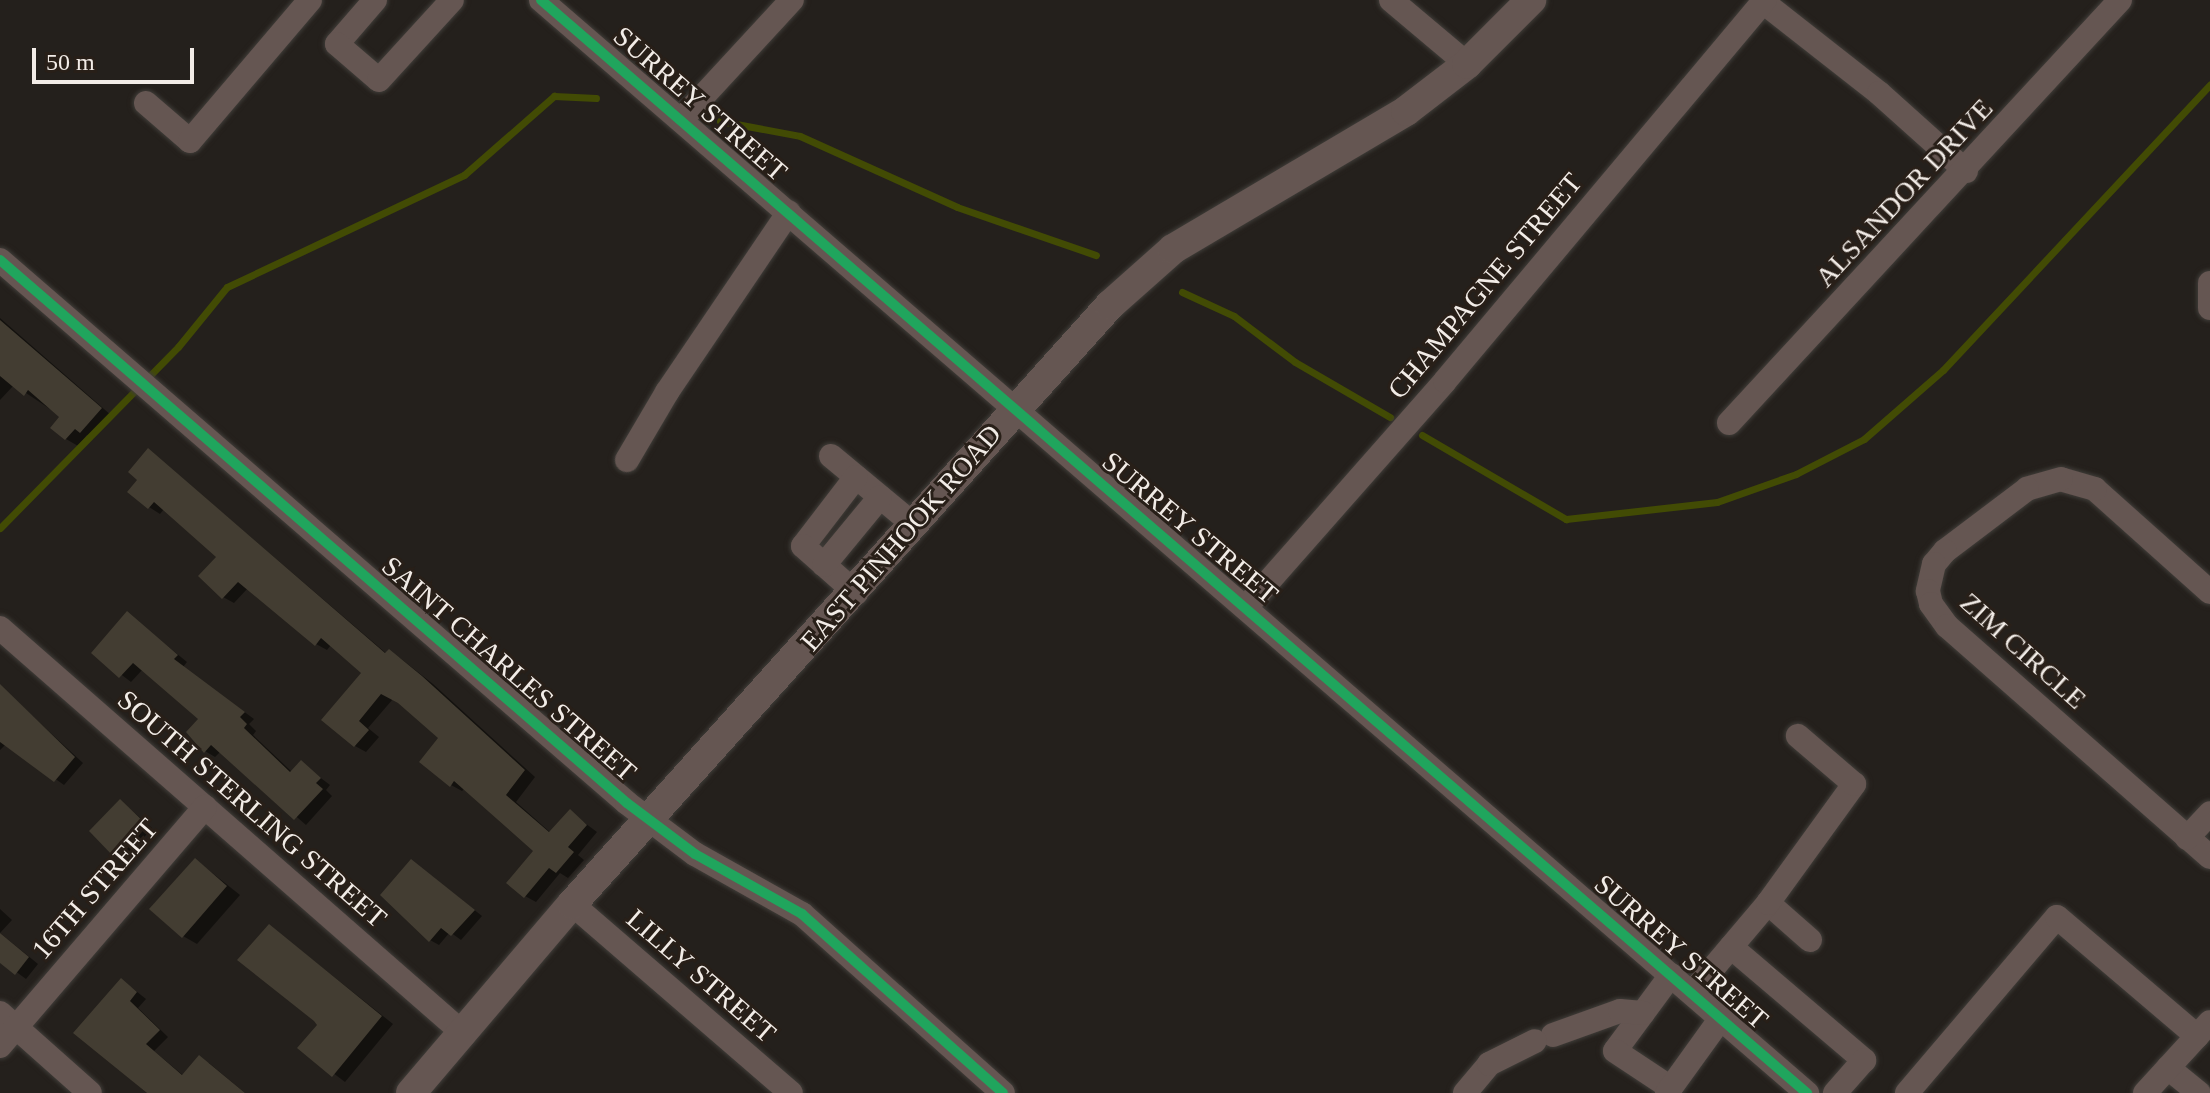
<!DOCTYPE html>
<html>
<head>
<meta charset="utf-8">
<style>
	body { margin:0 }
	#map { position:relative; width:2210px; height:1093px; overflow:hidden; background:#24201c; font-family:Georgia,serif }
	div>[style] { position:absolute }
	.shadow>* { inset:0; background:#0007 }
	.stream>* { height:7px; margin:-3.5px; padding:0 3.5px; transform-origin:3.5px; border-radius:3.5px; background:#424b04 }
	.building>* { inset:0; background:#433d32 }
	.roads { filter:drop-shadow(0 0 2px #403d39) drop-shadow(0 0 2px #403d39) }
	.minor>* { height:24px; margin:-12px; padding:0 12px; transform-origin:12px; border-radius:12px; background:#655652 }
	.major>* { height:30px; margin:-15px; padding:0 15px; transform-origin:15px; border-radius:15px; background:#655652 }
	.cycleway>* { height:10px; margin:-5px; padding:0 5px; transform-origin:5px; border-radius:5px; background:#20a55d }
	span { translate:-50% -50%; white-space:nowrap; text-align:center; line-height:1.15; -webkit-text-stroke:6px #281f18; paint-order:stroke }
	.street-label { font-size:28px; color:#f2ece7 }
	.scale { position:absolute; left:32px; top:48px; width:162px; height:36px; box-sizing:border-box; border:4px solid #f2ece7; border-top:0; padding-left:10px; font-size:24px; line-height:28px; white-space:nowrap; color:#f2ece7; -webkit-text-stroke:6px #281f18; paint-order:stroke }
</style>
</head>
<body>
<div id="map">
	<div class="shadow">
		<i style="clip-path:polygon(0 318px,112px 416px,93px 439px,87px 435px,78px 446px,66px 439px,62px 417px,14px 385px,0 400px)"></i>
		<i style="clip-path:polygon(149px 450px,387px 654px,400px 658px,433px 684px,535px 777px,516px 802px,551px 833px,570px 812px,597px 832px,578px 855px,584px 860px,568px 878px,560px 873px,536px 902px,525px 896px,536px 851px,465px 788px,462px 791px,451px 785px,441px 738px,401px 703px,393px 699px,368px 728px,379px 737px,366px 752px,355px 746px,363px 673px,331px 645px,327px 650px,316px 644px,248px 588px,234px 603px,223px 597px,219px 557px,164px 509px,160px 514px,149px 507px,140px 480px)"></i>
		<i style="clip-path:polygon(127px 613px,187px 662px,183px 667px,254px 719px,249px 724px,256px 731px,253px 735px,292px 772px,301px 763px,330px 785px,326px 790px,332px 796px,306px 825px,221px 751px,215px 757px,205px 751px,201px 719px,143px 669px,131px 682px,93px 653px)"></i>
		<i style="clip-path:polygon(0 686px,83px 763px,64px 785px,6px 744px,0 750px)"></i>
		<i style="clip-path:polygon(121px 801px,152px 828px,124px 861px,92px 831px)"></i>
		<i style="clip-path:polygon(196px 860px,240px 895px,197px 944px,183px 936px)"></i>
		<i style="clip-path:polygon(420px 867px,482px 916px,461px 940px,450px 932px,439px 945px,430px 940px)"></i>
		<i style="clip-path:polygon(0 909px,12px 920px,0 933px,38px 964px,26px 979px,0 960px)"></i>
		<i style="clip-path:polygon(270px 926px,393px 1024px,345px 1082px,300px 1048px,319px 1025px)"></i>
		<i style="clip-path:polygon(131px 987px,146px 999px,138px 1008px,168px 1037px,154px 1051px,184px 1076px,209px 1063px,245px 1093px,147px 1093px,76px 1033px)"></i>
	</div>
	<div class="stream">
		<i style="left:720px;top:121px;width:81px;rotate:10.6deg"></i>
		<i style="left:800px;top:136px;width:172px;rotate:24.3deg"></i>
		<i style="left:957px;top:207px;width:147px;rotate:19.1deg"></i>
		<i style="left:1182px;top:292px;width:57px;rotate:24.8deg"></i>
		<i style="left:1234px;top:316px;width:76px;rotate:37deg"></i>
		<i style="left:1295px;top:362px;width:110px;rotate:30.1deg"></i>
		<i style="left:1422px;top:435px;width:167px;rotate:30.3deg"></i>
		<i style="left:1566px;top:519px;width:152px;rotate:-6.4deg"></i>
		<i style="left:1717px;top:502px;width:84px;rotate:-19.5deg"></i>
		<i style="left:1796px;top:474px;width:76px;rotate:-27.2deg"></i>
		<i style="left:1864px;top:439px;width:105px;rotate:-41.1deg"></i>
		<i style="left:1943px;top:370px;width:391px;rotate:-46.9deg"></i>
		<i style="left:0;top:528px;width:254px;rotate:-45.5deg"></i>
		<i style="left:178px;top:347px;width:77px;rotate:-50.8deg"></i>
		<i style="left:227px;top:287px;width:262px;rotate:-25.3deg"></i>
		<i style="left:464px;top:175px;width:120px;rotate:-41.3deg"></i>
		<i style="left:554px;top:96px;width:42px;rotate:2.7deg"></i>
	</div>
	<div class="building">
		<i style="clip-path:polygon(0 320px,102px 408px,80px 433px,75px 429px,65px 440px,50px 428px,59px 417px,28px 390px,24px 396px,0 376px)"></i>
		<i style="clip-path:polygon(148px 448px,385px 653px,389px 649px,422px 676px,525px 770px,506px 795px,549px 832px,570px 809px,587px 825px,568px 847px,574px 852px,556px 873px,549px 868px,524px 898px,506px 883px,533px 851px,454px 781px,450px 787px,419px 762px,438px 738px,398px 703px,381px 694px,359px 721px,369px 730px,354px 747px,321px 720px,361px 673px,321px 638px,315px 646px,238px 582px,222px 599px,198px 576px,216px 557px,154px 502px,148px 509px,127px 492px,137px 480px,128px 472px)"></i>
		<i style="clip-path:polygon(127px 611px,178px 655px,174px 659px,245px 712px,240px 717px,247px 724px,244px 728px,290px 772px,301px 760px,321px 778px,316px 783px,323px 789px,294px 820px,211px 745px,204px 753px,186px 732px,198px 719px,133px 663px,119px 678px,91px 653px)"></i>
		<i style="clip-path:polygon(0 684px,75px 757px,54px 782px,0 742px)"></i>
		<i style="clip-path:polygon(120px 799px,144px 822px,114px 857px,89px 831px)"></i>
		<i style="clip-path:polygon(195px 858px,227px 886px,182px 938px,149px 909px)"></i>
		<i style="clip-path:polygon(411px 859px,475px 910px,451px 936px,441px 928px,429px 942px,380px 895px)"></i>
		<i style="clip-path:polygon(269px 924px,382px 1016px,332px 1077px,297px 1048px,317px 1025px,314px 1021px,237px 960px)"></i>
		<i style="clip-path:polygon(0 933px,29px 957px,15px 975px,0 963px)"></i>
		<i style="clip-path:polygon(121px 978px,137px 992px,130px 1001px,160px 1030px,146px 1044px,182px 1075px,199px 1055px,245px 1093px,147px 1093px,73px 1033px)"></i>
	</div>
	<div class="roads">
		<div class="minor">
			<i style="left:375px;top:0;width:58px;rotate:130.8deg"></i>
			<i style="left:337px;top:44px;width:55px;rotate:40.6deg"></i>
			<i style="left:379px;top:80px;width:108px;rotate:-47.6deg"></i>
			<i style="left:541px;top:0;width:1673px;rotate:40.81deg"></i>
			<i style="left:1391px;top:0;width:99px;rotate:40.1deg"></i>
			<i style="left:1763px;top:2px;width:147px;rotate:38.1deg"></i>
			<i style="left:1879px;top:93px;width:117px;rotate:41.9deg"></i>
			<i style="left:146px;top:103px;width:58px;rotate:40.8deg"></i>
			<i style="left:190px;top:141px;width:185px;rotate:-49.6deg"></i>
			<i style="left:682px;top:119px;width:162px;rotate:-47.3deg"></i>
			<i style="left:0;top:260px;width:829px;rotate:40.89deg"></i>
			<i style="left:627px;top:803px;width:85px;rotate:36.9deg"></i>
			<i style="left:695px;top:854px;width:123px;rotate:29.3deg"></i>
			<i style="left:802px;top:914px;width:269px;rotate:41.7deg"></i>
			<i style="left:2210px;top:283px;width:25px;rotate:90deg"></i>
			<i style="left:1729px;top:423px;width:576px;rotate:-47.25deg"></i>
			<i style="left:831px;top:456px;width:108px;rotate:39.7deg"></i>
			<i style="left:627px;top:460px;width:79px;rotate:-59.5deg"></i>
			<i style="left:667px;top:392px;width:217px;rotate:-55.9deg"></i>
			<i style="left:856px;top:477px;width:87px;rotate:127.5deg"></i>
			<i style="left:803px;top:546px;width:71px;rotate:41.6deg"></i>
			<i style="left:824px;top:565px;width:88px;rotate:-50.5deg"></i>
			<i style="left:2210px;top:592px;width:154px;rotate:-138.2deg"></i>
			<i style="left:2095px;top:489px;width:35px;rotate:-164deg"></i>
			<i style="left:2061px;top:479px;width:35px;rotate:164deg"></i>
			<i style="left:2027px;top:489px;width:103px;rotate:142.9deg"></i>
			<i style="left:1945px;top:551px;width:17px;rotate:130deg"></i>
			<i style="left:1934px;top:564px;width:28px;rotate:103deg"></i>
			<i style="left:1928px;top:591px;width:13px;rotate:77deg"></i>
			<i style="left:1931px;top:604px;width:27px;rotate:54deg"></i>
			<i style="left:1947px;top:626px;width:350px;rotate:41.3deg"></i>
			<i style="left:1246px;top:607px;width:301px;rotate:-48.6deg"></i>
			<i style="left:1445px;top:381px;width:498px;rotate:-50deg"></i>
			<i style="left:0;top:628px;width:617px;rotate:41.19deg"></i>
			<i style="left:2187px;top:838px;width:34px;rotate:-47deg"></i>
			<i style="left:1768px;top:903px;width:56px;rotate:41.4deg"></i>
			<i style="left:572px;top:904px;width:289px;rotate:40.8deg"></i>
			<i style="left:1731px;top:947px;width:175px;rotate:40.4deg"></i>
			<i style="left:1864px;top:1060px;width:44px;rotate:131.3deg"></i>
			<i style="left:1671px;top:975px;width:94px;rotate:126.4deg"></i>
			<i style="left:1615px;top:1051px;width:67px;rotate:33.5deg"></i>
			<i style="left:1692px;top:993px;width:118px;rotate:-49.8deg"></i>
			<i style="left:1768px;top:903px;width:147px;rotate:-54.1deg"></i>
			<i style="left:1854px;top:784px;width:74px;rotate:-139.4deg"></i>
			<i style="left:0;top:1013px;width:120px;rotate:41.6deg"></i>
			<i style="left:1553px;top:1035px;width:71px;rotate:-19.7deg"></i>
			<i style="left:1620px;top:1011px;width:23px;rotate:5deg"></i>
			<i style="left:0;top:1046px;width:315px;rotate:-49.4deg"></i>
			<i style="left:2168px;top:1068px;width:40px;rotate:39deg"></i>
			<i style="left:1465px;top:1093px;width:38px;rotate:-50deg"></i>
			<i style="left:1489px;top:1064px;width:51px;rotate:-26.6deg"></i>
			<i style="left:1667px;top:1093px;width:92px;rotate:-54.2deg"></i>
			<i style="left:1907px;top:1093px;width:231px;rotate:-49.6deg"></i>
			<i style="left:2057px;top:917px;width:184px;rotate:40.4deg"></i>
			<i style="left:2145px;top:1093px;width:96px;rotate:-47.5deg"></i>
		</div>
		<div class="major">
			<i style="left:411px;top:1093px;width:248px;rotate:-49.6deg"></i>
			<i style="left:572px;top:904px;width:805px;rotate:-48.07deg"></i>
			<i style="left:1110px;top:305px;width:84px;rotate:-41.6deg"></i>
			<i style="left:1173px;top:249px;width:271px;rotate:-30.6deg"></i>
			<i style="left:1406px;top:111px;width:77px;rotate:-37.6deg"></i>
			<i style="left:1467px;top:64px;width:91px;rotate:-45deg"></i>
		</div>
	</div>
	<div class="cycleway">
		<i style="left:541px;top:0;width:1673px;rotate:40.81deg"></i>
		<i style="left:0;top:260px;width:829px;rotate:40.89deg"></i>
		<i style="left:627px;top:803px;width:85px;rotate:36.9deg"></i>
		<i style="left:695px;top:854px;width:123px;rotate:29.3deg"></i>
		<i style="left:802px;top:914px;width:269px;rotate:41.7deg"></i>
	</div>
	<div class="street-label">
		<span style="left:700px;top:104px;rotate:41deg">SURREY STREET</span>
		<span style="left:1904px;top:193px;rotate:-47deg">ALSANDOR DRIVE</span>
		<span style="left:1485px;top:286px;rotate:-50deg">CHAMPAGNE STREET</span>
		<span style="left:1190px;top:528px;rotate:40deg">SURREY STREET</span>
		<span style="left:901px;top:538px;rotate:-49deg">EAST PINHOOK ROAD</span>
		<span style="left:2023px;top:651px;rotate:42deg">ZIM CIRCLE</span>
		<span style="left:509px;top:669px;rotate:41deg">SAINT CHARLES STREET</span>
		<span style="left:252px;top:809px;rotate:41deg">SOUTH STERLING STREET</span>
		<span style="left:95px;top:889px;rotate:-49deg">16TH STREET</span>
		<span style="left:1681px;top:952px;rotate:41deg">SURREY STREET</span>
		<span style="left:701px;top:976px;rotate:41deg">LILLY STREET</span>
	</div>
	<div class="scale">50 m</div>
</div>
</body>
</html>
